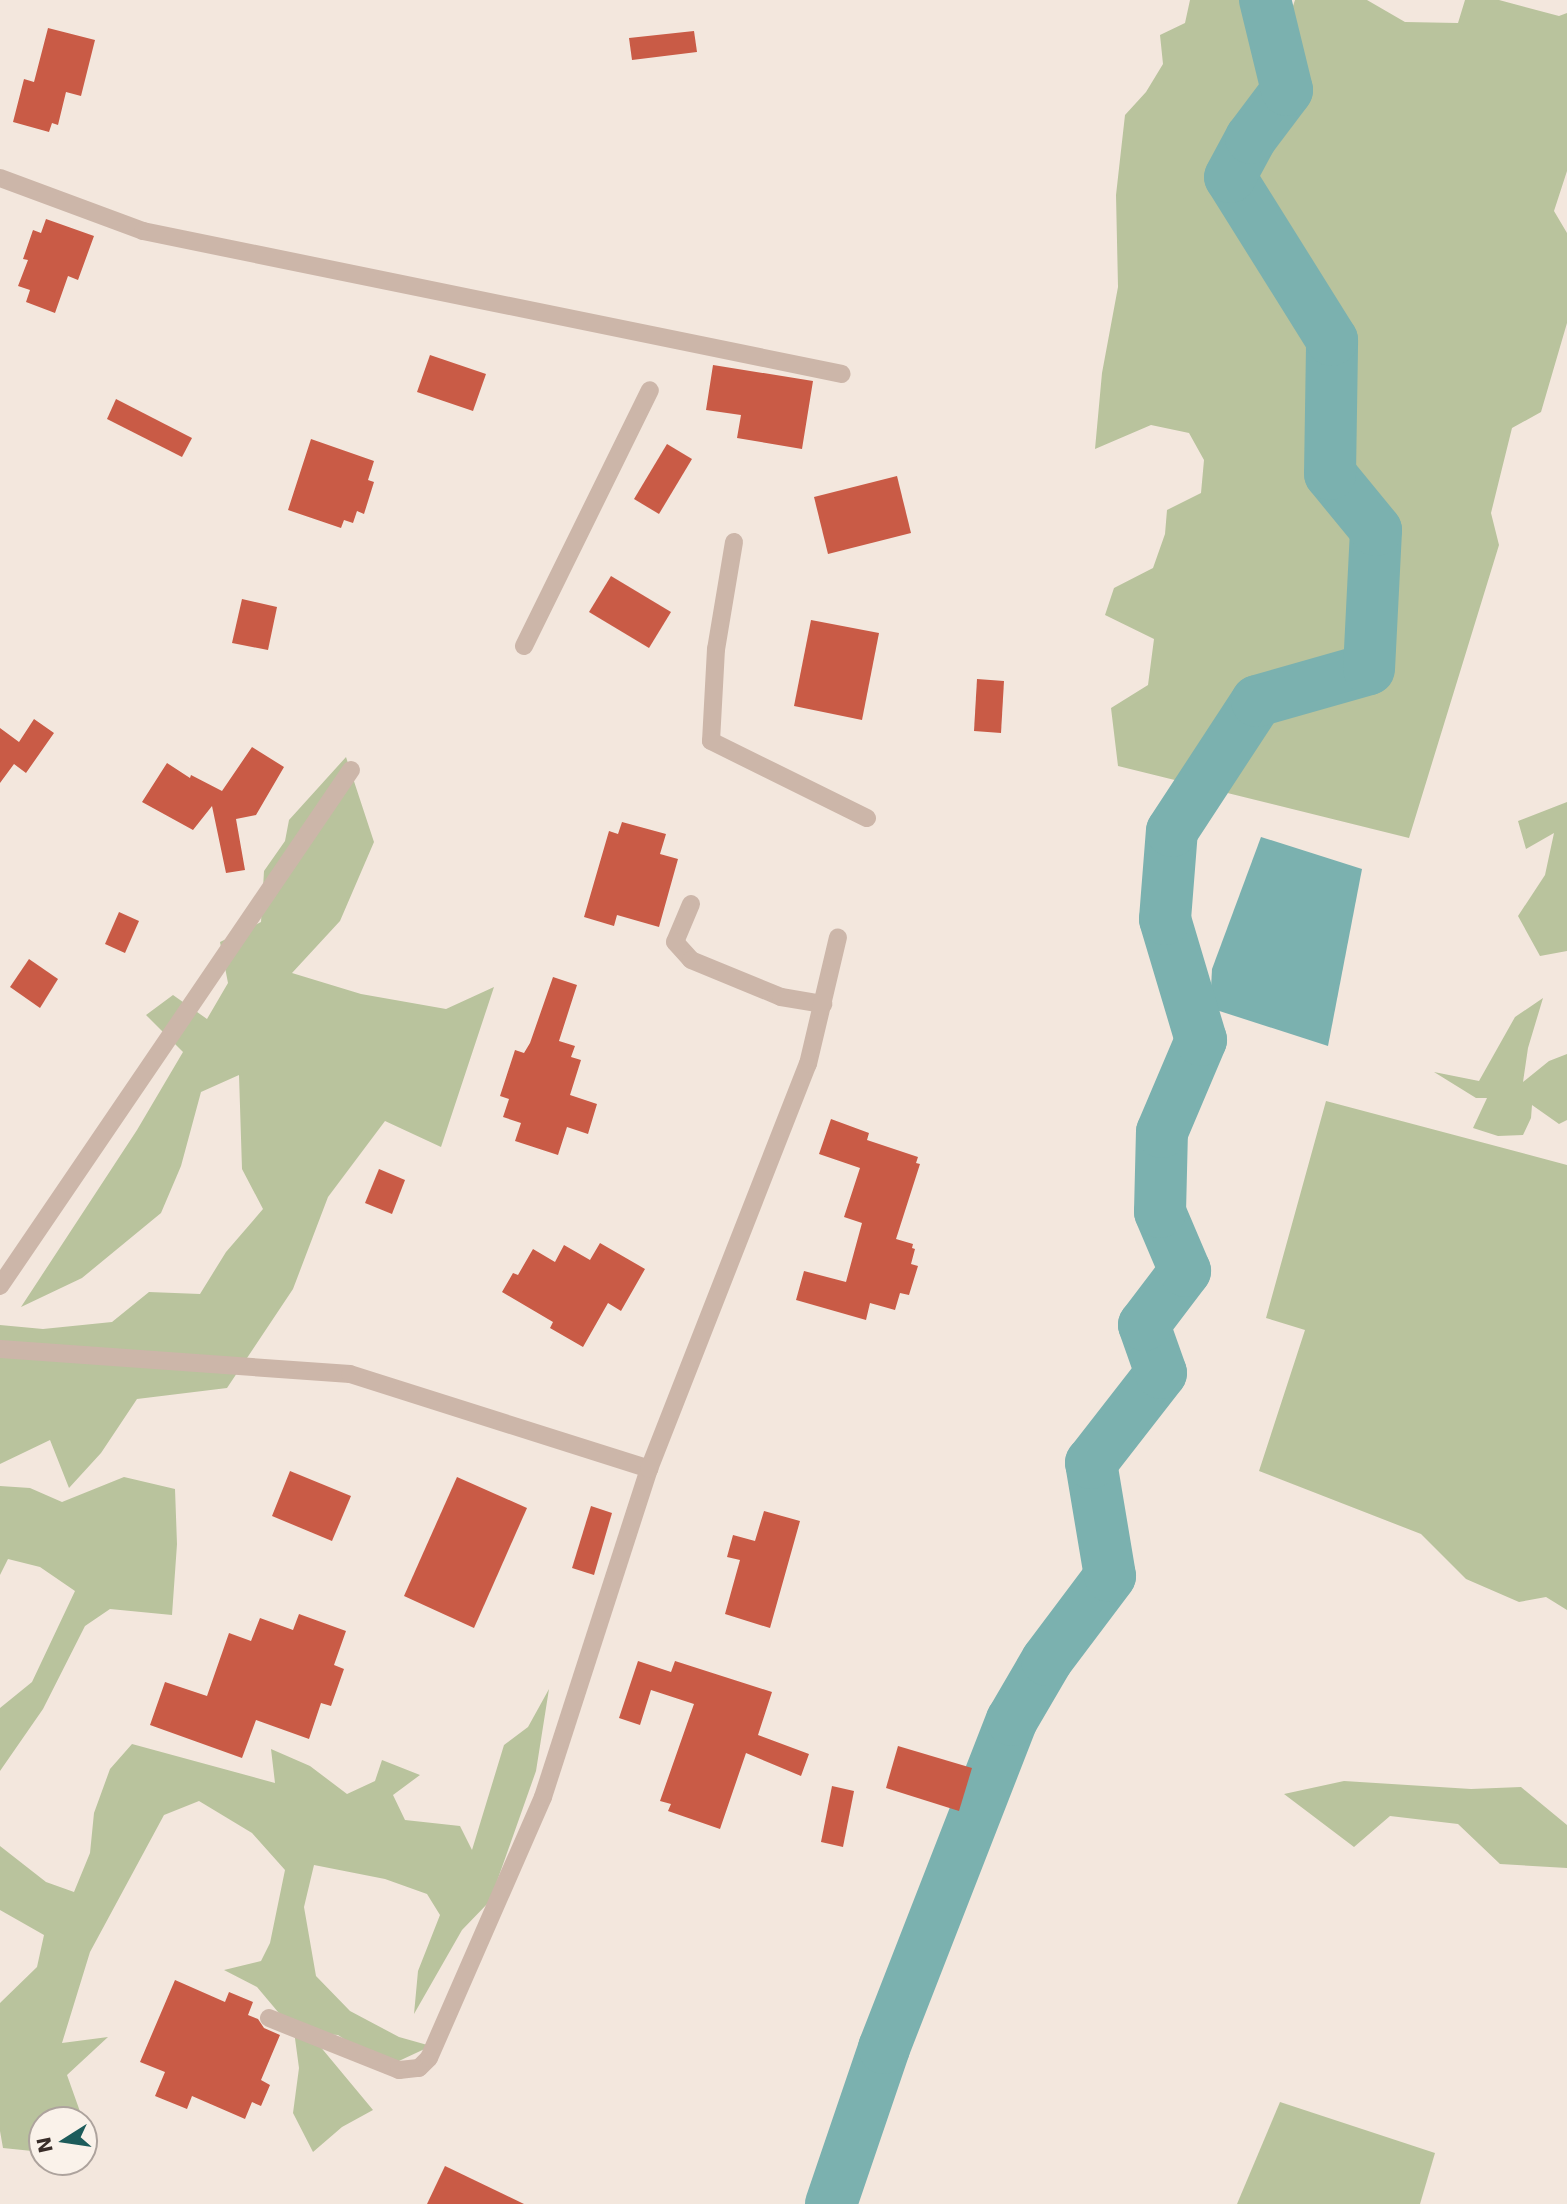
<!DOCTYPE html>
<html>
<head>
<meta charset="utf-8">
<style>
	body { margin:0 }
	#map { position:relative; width:1567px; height:2204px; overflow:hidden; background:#f3e7dd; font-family:"DejaVu Sans",sans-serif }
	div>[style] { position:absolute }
	.green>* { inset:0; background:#b9c39d }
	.water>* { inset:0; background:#7bb1af }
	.river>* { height:52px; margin:-26px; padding:0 26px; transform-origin:26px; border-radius:26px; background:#7bb1af }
	.building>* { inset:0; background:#c95b46 }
	.street>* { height:18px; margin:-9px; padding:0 9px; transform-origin:9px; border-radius:9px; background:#ccb6a9 }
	span { translate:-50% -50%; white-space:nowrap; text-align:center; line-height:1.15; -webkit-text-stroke:5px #faf2ea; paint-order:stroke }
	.north { position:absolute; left:28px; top:2106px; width:70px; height:70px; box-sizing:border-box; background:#faf2ea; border:2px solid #ada39d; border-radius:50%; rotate:258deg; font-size:19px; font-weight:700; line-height:28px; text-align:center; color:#392d29 }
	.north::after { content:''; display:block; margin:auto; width:24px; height:32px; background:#1d5c5b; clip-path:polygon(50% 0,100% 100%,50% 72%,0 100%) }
</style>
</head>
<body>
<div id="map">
	<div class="green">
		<i style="clip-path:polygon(1190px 0,1240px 0,1290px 15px,1295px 0,1367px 0,1405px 22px,1458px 23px,1465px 0,1499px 0,1559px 16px,1567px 13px,1567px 171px,1554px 211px,1567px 233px,1567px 323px,1541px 412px,1512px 428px,1491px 513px,1499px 545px,1409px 838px,1118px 766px,1111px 708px,1148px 685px,1154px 639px,1105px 615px,1114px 588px,1153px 568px,1165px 534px,1167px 510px,1201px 493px,1204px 460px,1189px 433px,1151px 425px,1095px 449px,1102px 373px,1118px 287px,1116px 195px,1125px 115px,1146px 92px,1163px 64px,1160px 35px,1185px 23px)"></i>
		<i style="clip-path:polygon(346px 757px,374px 842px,340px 921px,292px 973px,361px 994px,446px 1009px,494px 987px,441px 1147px,385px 1121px,328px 1197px,293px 1289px,227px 1388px,137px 1399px,101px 1453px,69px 1488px,50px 1440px,0 1464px,0 1325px,43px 1329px,112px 1322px,149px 1292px,200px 1294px,226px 1252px,263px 1209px,242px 1169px,239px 1075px,201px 1092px,181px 1166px,161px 1213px,82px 1278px,21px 1307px,137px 1130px,183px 1052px,146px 1015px,173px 995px,207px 1019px,228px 983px,220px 942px,261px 922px,264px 871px,285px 841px,289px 820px)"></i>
		<i style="clip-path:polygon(1567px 802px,1567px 951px,1540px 956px,1518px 916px,1545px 875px,1554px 833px,1526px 849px,1518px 821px)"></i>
		<i style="clip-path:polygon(1543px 998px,1528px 1048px,1523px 1082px,1549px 1061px,1567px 1054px,1567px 1120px,1559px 1124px,1532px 1105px,1531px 1118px,1523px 1135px,1498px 1136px,1473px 1128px,1487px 1098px,1476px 1098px,1434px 1072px,1479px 1081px,1515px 1017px)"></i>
		<i style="clip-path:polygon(1326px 1101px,1567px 1165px,1567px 1610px,1546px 1597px,1519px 1602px,1466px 1579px,1421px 1534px,1259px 1471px,1305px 1330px,1266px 1318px)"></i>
		<i style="clip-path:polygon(124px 1477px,175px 1489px,177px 1544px,172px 1615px,110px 1609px,85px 1626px,43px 1709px,0 1771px,0 1708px,32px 1682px,75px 1591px,40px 1567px,8px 1559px,0 1575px,0 1486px,30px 1488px,62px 1502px)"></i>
		<i style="clip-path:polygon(549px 1689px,536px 1771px,490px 1901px,462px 1930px,414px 2014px,418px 1971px,440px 1915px,427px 1894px,385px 1879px,314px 1865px,304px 1907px,316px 1976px,350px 2011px,399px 2037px,431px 2046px,386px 2067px,338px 2035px,309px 2033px,373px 2110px,342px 2127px,313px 2152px,293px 2113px,299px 2068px,294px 2031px,257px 1987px,224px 1970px,261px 1961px,270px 1943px,285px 1870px,252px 1833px,199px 1801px,164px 1815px,90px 1952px,62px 2043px,108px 2037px,67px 2075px,83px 2120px,42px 2120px,42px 2152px,3px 2148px,0 2131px,0 2003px,37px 1967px,44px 1935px,0 1910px,0 1846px,46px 1882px,74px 1892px,90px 1853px,94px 1813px,110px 1769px,132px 1744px,275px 1783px,271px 1749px,310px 1766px,347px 1794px,375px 1781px,382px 1760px,420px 1775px,393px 1795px,405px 1820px,460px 1826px,472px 1850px,504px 1745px,528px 1727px)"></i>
		<i style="clip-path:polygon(1344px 1781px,1471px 1789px,1521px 1787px,1567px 1825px,1567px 1868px,1500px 1864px,1458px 1824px,1390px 1816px,1354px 1847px,1284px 1794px)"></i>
		<i style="clip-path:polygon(1280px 2102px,1435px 2153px,1420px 2204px,1237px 2204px)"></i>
	</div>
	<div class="water">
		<i style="clip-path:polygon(1261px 837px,1362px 869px,1328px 1046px,1210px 1008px,1212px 969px)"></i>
	</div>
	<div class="river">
		<i style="left:831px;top:2204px;width:165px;rotate:-71.2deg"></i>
		<i style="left:884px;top:2048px;width:352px;rotate:-68.7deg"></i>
		<i style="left:1012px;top:1720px;width:69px;rotate:-59.7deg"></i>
		<i style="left:1047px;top:1660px;width:105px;rotate:-53.1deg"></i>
		<i style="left:1110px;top:1576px;width:115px;rotate:-99.5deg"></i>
		<i style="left:1091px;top:1463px;width:114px;rotate:-52.1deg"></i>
		<i style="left:1161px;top:1373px;width:51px;rotate:-109.5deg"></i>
		<i style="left:1144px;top:1325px;width:68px;rotate:-52.8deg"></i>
		<i style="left:1185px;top:1271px;width:64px;rotate:-113deg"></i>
		<i style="left:1160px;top:1212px;width:80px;rotate:-88.6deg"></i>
		<i style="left:1162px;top:1132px;width:100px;rotate:-67deg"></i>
		<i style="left:1201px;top:1040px;width:126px;rotate:-106.6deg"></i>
		<i style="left:1165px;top:919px;width:88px;rotate:-85.5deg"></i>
		<i style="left:1172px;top:831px;width:155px;rotate:-56.8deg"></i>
		<i style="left:1257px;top:701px;width:116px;rotate:-15.9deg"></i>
		<i style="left:1369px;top:669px;width:139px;rotate:-87.1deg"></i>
		<i style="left:1376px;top:530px;width:72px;rotate:-129.4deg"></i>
		<i style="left:1330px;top:474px;width:134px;rotate:-89.1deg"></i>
		<i style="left:1332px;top:340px;width:192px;rotate:-122deg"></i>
		<i style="left:1230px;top:177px;width:44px;rotate:-61.7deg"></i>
		<i style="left:1251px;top:138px;width:60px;rotate:-53.1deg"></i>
		<i style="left:1287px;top:90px;width:93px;rotate:-103.7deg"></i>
	</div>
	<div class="building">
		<i style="clip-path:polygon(48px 28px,95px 40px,81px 96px,66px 92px,58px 125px,52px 123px,49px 132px,13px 122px,24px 79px,34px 82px)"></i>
		<i style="clip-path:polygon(694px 31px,697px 52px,632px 60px,629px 38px)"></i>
		<i style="clip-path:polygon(46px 219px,94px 236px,78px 280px,68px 276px,55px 313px,26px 302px,30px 290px,18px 286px,28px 260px,23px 259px,33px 230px,41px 233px)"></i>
		<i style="clip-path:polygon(430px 355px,486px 374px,473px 411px,417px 392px)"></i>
		<i style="clip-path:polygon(713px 365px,813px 381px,802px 449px,737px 438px,741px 415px,706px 410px)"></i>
		<i style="clip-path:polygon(116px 399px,192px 438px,182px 457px,107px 419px)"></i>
		<i style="clip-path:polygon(311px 439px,374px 461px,368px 480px,374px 482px,364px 514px,357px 511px,353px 523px,344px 520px,341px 528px,288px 510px)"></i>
		<i style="clip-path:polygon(667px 444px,692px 459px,659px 514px,634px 499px)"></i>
		<i style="clip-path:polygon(897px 476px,911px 533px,828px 554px,814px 497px)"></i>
		<i style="clip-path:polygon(611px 576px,671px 612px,649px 648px,589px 612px)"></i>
		<i style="clip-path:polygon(242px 599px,277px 607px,268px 650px,232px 643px)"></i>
		<i style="clip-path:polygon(811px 620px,879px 633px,862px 720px,794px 706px)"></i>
		<i style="clip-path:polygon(977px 679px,1004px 681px,1001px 733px,974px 731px)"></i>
		<i style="clip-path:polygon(34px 719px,54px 733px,26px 773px,14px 764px,0 783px,0 728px,19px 742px)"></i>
		<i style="clip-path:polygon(252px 747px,284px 767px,256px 815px,236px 819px,245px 870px,226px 873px,212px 806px,193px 830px,142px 802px,167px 763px,190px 778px,191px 775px,222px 791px)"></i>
		<i style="clip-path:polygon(622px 822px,666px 834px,660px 854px,678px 859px,659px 927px,617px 915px,614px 926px,584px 917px,609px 831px,618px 834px)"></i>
		<i style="clip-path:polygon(119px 912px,139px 921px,125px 953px,105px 944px)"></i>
		<i style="clip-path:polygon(29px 959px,58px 979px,40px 1008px,10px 987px)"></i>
		<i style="clip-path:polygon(553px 977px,577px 985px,559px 1041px,575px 1046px,571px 1057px,581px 1060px,570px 1095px,597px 1104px,588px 1134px,567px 1127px,558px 1155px,515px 1141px,521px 1123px,503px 1117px,509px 1099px,500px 1096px,515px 1050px,524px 1053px,530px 1043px)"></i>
		<i style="clip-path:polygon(831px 1119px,869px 1133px,867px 1140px,918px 1157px,916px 1163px,920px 1164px,896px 1239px,913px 1244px,912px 1248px,915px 1249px,911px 1264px,918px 1266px,909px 1295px,900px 1293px,895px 1310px,870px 1303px,866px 1320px,796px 1300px,804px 1271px,846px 1282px,862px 1223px,844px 1217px,860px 1168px,819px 1154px)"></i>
		<i style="clip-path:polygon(379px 1169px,405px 1180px,392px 1214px,365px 1203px)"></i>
		<i style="clip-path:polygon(600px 1243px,645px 1269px,621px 1311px,608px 1303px,583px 1347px,550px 1328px,553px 1322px,502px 1292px,513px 1273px,518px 1275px,533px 1249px,555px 1262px,564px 1245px,590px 1260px)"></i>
		<i style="clip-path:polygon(290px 1471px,351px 1496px,332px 1541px,272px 1516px)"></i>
		<i style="clip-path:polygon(457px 1477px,527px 1508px,474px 1628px,404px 1596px)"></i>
		<i style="clip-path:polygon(591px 1506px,612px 1513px,594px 1575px,572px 1568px)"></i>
		<i style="clip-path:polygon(764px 1511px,800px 1521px,770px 1628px,725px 1614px,740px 1560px,727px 1557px,733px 1535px,755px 1541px)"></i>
		<i style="clip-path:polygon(299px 1614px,346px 1631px,334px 1665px,344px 1669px,331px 1706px,321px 1703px,309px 1739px,256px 1720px,242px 1758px,150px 1725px,165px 1682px,207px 1696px,229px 1633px,251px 1641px,260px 1618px,293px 1630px)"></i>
		<i style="clip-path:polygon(638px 1661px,671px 1672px,675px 1661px,772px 1692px,758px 1735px,809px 1754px,801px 1776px,746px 1753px,720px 1829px,668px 1811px,671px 1804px,660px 1801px,694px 1704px,651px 1690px,640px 1725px,619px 1718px)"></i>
		<i style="clip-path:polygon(898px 1746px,972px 1768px,959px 1811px,886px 1788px)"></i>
		<i style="clip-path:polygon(832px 1786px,854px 1791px,843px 1847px,821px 1842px)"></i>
		<i style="clip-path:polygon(175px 1980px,225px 2002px,229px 1992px,253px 2002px,248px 2015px,258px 2019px,264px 2028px,280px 2035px,261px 2080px,270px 2085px,261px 2106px,252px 2102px,245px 2119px,192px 2096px,187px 2109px,155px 2096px,165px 2072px,140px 2062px)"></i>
		<i style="clip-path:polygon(445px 2166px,524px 2204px,427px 2204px)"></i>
	</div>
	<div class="street">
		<i style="left:0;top:178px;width:153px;rotate:20.3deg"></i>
		<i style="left:143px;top:231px;width:713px;rotate:11.56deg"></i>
		<i style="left:734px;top:542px;width:109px;rotate:99.5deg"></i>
		<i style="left:716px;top:649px;width:92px;rotate:93.1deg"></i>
		<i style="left:711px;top:741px;width:174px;rotate:26.3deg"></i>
		<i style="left:524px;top:646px;width:285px;rotate:-63.8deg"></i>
		<i style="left:691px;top:904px;width:41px;rotate:112.8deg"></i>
		<i style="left:675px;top:942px;width:24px;rotate:48deg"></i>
		<i style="left:691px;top:960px;width:97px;rotate:22.3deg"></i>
		<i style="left:781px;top:997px;width:43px;rotate:9.5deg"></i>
		<i style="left:0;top:1286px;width:624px;rotate:-55.78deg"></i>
		<i style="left:0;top:1349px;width:351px;rotate:4.1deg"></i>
		<i style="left:350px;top:1374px;width:314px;rotate:17.6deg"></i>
		<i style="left:269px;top:2018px;width:140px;rotate:21.8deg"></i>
		<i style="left:399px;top:2070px;width:20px;rotate:-6deg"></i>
		<i style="left:419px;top:2068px;width:14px;rotate:-45deg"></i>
		<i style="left:429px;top:2058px;width:285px;rotate:-66.4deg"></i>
		<i style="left:543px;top:1797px;width:345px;rotate:-72.1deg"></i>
		<i style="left:649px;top:1469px;width:435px;rotate:-68.6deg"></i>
		<i style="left:808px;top:1064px;width:130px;rotate:-76.7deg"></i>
	</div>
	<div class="north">N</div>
</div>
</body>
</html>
